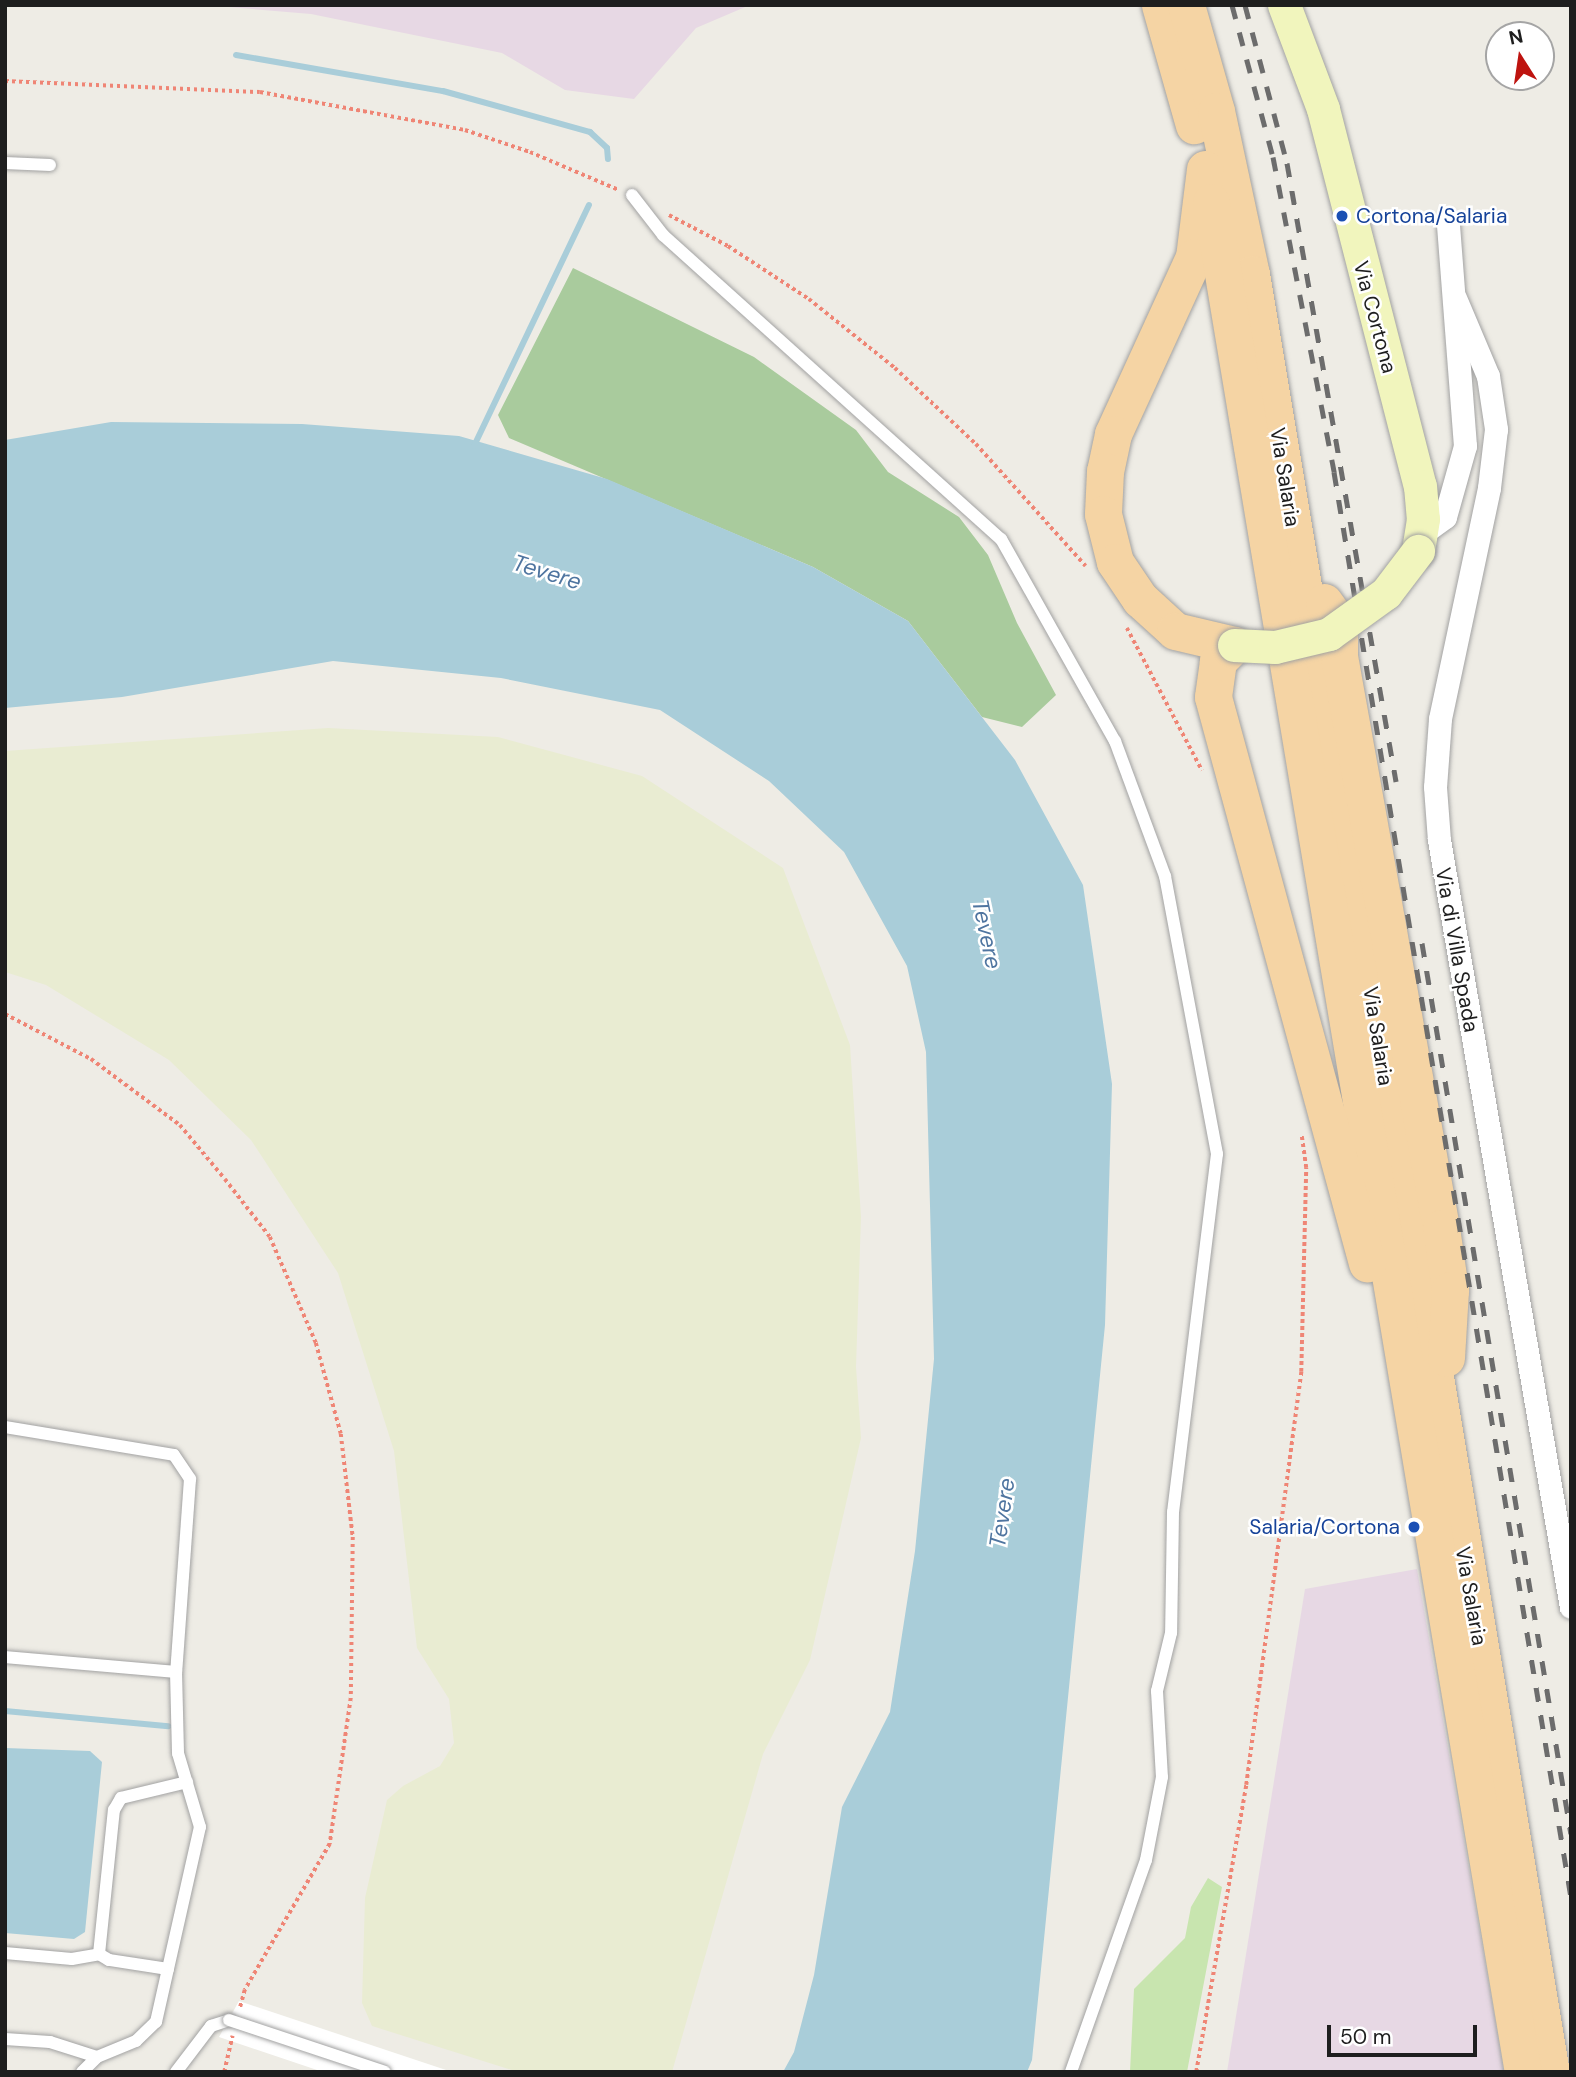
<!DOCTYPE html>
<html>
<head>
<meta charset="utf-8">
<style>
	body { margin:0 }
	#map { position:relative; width:1576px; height:2077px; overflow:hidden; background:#eeece5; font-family:"DM Sans",sans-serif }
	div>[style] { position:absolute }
	.industrial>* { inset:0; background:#e7d8e4 }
	.farmland>* { inset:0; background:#e9ecd2 }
	.grass>* { inset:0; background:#c8e5af }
	.forest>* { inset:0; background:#a9cb9d }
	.water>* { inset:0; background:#a9cdd9 }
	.pier>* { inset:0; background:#fff }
	.stream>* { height:6px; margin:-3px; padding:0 3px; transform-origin:3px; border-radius:3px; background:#a9cdd9 }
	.path>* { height:3.5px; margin-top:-1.75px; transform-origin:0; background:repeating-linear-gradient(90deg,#ef8575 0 3.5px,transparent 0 7px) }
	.roads { filter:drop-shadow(0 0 2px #a2a2a2) drop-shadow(0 0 2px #a2a2a2) }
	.lane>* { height:12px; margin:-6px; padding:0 6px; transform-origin:6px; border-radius:6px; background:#fff }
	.street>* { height:23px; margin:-11.5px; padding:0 11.5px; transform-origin:11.5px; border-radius:11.5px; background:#fff }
	.secondary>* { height:33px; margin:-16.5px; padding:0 16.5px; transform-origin:16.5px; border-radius:16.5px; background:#f1f5bd }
	.primary>* { height:37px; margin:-18.5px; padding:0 18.5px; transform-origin:18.5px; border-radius:18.5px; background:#f5d4a4 }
	.rail>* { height:5px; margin-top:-2.5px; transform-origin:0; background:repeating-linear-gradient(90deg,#6c6c6c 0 14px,transparent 0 28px) }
	.bridges { filter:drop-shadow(0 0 2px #a2a2a2) drop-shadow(0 0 2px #a2a2a2) }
	.lane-bridge>* { height:12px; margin:-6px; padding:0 6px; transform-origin:6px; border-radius:6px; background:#fff }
	.secondary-bridge>* { height:33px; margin:-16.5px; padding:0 16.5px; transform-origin:16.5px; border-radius:16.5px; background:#f1f5bd }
	.dots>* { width:19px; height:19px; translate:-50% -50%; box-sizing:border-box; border:4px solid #fff; border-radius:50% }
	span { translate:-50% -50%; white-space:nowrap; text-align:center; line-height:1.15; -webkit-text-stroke:5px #fff; paint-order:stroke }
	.transit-label { font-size:21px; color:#164399 }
	.left { translate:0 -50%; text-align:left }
	.right { translate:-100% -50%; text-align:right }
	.street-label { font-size:21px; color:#1e1e1e }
	.water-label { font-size:23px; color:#4f75a0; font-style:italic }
	.frame { position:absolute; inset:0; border:7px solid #1e1e1e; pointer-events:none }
	.north { position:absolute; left:1485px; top:21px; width:70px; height:70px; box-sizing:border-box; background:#fff; border:2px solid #a5a5a5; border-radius:50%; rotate:348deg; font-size:19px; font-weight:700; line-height:28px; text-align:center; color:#1e1e1e }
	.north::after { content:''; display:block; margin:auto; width:24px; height:32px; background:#be130f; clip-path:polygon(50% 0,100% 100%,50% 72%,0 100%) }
	.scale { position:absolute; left:1327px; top:2025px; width:150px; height:32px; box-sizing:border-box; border:4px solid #1e1e1e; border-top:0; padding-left:9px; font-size:21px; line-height:24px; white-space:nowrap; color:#1e1e1e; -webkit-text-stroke:5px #fff; paint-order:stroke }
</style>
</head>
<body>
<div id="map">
	<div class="industrial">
		<i style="clip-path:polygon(205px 5px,750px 5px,696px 28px,634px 99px,565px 90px,502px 53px,311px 14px)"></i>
		<i style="clip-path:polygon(1417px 1569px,1504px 2072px,1227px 2072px,1305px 1589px)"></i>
	</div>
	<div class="farmland">
		<i style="clip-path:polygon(328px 728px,498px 737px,642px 776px,783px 868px,850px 1045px,861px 1217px,856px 1367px,861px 1438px,810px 1660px,763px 1754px,672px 2072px,518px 2072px,372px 2026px,362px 2003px,365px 1898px,387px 1800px,403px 1786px,440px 1766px,454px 1743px,449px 1699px,417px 1648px,394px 1451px,338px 1273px,251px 1140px,169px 1060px,46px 985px,5px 972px,5px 751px)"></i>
	</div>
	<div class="grass">
		<i style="clip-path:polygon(1208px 1878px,1222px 1887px,1187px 2072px,1130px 2072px,1134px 1989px,1185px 1938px,1191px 1907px)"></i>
	</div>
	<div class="forest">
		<i style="clip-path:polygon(573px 268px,754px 357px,856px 430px,888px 472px,959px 517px,988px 555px,1017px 623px,1056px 695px,1022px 727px,982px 717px,908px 621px,813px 567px,509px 438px,498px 415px)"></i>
	</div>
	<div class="water">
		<i style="clip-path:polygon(111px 422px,302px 424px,459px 436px,607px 479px,813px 567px,908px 621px,1015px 760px,1083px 885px,1112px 1084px,1105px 1325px,1032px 2060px,1027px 2072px,783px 2072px,794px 2052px,814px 1975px,842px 1807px,890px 1712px,915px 1551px,934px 1359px,926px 1052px,907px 966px,844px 852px,769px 781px,660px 710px,501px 678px,333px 661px,122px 697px,5px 708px,5px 440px)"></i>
		<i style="clip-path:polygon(5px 1748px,90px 1751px,102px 1762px,85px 1932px,74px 1939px,5px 1933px)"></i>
	</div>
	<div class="pier">
		<i style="clip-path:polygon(239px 2001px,452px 2072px,323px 2072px,219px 2037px)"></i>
	</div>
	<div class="stream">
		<i style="left:236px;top:55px;width:210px;rotate:9.9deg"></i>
		<i style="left:443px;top:91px;width:153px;rotate:15.6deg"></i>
		<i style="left:590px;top:132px;width:23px;rotate:43deg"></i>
		<i style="left:607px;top:148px;width:11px;rotate:85deg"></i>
		<i style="left:474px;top:446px;width:267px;rotate:-64.5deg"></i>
		<i style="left:5px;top:1711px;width:164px;rotate:5.3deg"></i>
	</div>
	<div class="path">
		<i style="left:5px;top:81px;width:255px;rotate:2.5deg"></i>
		<i style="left:260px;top:92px;width:208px;rotate:10.5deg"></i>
		<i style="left:465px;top:130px;width:69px;rotate:18.7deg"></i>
		<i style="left:530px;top:152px;width:97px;rotate:23.1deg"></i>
		<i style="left:669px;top:215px;width:67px;rotate:27.7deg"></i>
		<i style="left:728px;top:246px;width:97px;rotate:33.2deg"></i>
		<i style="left:809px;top:299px;width:110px;rotate:38.7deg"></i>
		<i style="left:895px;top:368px;width:111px;rotate:43.2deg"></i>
		<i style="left:976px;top:444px;width:164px;rotate:48deg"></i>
		<i style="left:1127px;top:628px;width:161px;rotate:62.2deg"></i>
		<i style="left:5px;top:1014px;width:97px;rotate:27.6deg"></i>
		<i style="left:91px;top:1059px;width:111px;rotate:36.6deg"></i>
		<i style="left:180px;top:1125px;width:70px;rotate:50.2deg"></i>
		<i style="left:225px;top:1179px;width:73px;rotate:52.2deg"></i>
		<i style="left:270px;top:1237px;width:116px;rotate:66.5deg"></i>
		<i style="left:316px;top:1343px;width:94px;rotate:74.6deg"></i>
		<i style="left:341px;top:1434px;width:104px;rotate:83.4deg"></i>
		<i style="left:353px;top:1537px;width:161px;rotate:90.7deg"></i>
		<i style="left:351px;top:1698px;width:148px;rotate:98.2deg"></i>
		<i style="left:330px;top:1844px;width:169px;rotate:120.2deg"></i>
		<i style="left:245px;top:1990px;width:20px;rotate:105deg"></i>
		<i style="left:224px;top:2072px;width:37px;rotate:-77deg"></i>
		<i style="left:1196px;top:2072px;width:291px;rotate:-80.1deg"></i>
		<i style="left:1246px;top:1785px;width:417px;rotate:-82.4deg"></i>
		<i style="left:1301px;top:1372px;width:204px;rotate:-88.6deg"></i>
		<i style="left:1306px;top:1168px;width:34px;rotate:-98deg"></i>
	</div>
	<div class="roads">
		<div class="lane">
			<i style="left:5px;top:163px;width:45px;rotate:2.5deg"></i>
			<i style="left:632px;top:195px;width:51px;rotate:52.2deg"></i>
			<i style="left:663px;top:235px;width:455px;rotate:42deg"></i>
			<i style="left:1001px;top:539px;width:232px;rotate:60.6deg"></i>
			<i style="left:1115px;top:741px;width:144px;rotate:69.7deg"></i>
			<i style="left:1165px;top:876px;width:283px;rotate:79.4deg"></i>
			<i style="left:1217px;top:1154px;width:361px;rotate:97deg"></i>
			<i style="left:1173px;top:1512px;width:121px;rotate:90.9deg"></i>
			<i style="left:1171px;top:1633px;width:60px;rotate:103.6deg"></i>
			<i style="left:1157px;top:1691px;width:86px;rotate:86.7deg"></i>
			<i style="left:1162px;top:1777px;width:85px;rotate:100.9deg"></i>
			<i style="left:1146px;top:1860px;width:225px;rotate:109.5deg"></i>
			<i style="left:5px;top:1427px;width:171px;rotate:9.4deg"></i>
			<i style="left:174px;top:1455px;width:29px;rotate:56deg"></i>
			<i style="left:190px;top:1479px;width:194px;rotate:94.1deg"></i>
			<i style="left:176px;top:1672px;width:172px;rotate:-175deg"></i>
			<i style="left:5px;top:1953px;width:67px;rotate:5.1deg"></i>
			<i style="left:72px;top:1959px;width:27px;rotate:-10deg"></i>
			<i style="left:168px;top:1969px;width:60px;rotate:-171.3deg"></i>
			<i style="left:109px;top:1960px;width:12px;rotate:-149deg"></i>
			<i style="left:99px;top:1954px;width:145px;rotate:-84.1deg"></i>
			<i style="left:114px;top:1810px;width:14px;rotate:-60deg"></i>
			<i style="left:121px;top:1798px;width:68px;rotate:-13.6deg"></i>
			<i style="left:5px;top:2039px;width:45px;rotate:3.8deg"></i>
			<i style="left:50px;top:2042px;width:49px;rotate:17.7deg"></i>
			<i style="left:82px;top:2072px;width:21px;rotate:-45deg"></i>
			<i style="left:97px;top:2057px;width:42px;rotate:-22.3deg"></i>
			<i style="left:136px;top:2041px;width:28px;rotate:-44deg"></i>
			<i style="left:156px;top:2022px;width:200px;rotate:-77.3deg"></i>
			<i style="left:200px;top:1827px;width:77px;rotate:-106.6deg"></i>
			<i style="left:178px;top:1753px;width:81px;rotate:-91.4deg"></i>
			<i style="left:176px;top:2072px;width:58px;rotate:-52.7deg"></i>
			<i style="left:211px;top:2026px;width:19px;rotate:-18deg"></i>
		</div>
		<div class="street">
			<i style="left:1455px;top:298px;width:85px;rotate:67.1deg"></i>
			<i style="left:1488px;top:376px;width:54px;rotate:81.4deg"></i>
			<i style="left:1496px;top:429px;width:59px;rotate:96.8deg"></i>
			<i style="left:1489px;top:488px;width:236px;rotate:102deg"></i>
			<i style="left:1440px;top:719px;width:68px;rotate:94.2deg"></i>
			<i style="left:1435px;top:787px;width:53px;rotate:85.7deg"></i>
			<i style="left:1439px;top:840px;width:778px;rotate:80.24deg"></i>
			<i style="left:1423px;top:533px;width:27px;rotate:-36deg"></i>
			<i style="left:1445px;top:517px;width:74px;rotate:-74.3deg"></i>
			<i style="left:1465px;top:446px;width:224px;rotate:-94.4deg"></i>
		</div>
		<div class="secondary">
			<i style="left:1284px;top:5px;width:111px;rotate:69.4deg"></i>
			<i style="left:1323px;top:109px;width:389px;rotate:75.6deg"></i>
			<i style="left:1420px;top:486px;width:33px;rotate:85deg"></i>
			<i style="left:1423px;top:519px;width:32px;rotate:99deg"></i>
		</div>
		<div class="primary">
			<i style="left:1160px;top:5px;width:125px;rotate:74.2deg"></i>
			<i style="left:1186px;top:5px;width:110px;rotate:74.2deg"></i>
			<i style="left:1216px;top:111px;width:167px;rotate:77.9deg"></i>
			<i style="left:1251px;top:274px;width:1823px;rotate:80.53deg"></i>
			<i style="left:1205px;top:169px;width:89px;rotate:97.1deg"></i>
			<i style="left:1194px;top:257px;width:195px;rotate:114.6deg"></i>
			<i style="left:1113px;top:434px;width:38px;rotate:102deg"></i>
			<i style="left:1105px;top:471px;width:43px;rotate:92.7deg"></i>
			<i style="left:1103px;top:514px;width:49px;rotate:76deg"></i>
			<i style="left:1115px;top:562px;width:45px;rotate:56deg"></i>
			<i style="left:1140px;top:599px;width:47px;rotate:42.4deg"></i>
			<i style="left:1175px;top:631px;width:61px;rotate:13.3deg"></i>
			<i style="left:1211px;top:202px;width:1896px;rotate:80.53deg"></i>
			<i style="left:1324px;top:602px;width:26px;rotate:54deg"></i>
			<i style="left:1339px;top:623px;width:33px;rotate:90deg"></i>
			<i style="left:1339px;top:656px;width:581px;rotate:79.89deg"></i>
			<i style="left:1441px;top:1228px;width:63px;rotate:81.7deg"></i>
			<i style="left:1450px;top:1290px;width:68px;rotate:93.4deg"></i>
			<i style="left:1234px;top:645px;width:23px;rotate:135deg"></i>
			<i style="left:1218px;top:661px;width:36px;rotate:98deg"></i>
			<i style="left:1213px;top:697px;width:587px;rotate:74.78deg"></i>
		</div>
	</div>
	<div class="rail">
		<i style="left:1232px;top:5px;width:157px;rotate:74.9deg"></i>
		<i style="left:1273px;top:157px;width:321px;rotate:79deg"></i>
		<i style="left:1334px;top:472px;width:1446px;rotate:80.56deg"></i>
		<i style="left:1245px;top:5px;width:163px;rotate:75.1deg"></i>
		<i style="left:1287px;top:163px;width:628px;rotate:80deg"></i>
		<i style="left:1422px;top:943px;width:903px;rotate:80.51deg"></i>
	</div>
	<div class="bridges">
		<div class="lane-bridge">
			<i style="left:229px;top:2020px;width:164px;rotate:18.4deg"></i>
		</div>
		<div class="secondary-bridge">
			<i style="left:1234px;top:645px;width:41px;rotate:2.8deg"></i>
			<i style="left:1275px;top:647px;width:56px;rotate:-13.5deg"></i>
			<i style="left:1329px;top:634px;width:70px;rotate:-35.7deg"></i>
			<i style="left:1386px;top:593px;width:53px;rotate:-52.7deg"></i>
		</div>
	</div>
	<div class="dots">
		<i style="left:1342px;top:216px;background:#1a4fb4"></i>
		<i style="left:1414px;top:1527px;background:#1a4fb4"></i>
	</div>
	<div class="transit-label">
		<span class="left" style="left:1356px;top:216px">Cortona/Salaria</span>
		<span class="right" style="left:1400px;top:1527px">Salaria/Cortona</span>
	</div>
	<div class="street-label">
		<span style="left:1375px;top:317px;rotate:75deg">Via Cortona</span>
		<span style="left:1285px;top:477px;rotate:81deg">Via Salaria</span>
		<span style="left:1457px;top:950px;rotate:80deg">Via di Villa Spada</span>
		<span style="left:1378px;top:1036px;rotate:81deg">Via Salaria</span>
		<span style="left:1471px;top:1596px;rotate:80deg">Via Salaria</span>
	</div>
	<div class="water-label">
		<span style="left:547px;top:572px;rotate:17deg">Tevere</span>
		<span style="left:987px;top:934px;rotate:78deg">Tevere</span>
		<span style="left:1002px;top:1513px;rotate:-82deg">Tevere</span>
	</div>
	<div class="frame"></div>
	<div class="north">N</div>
	<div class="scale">50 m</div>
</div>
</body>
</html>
